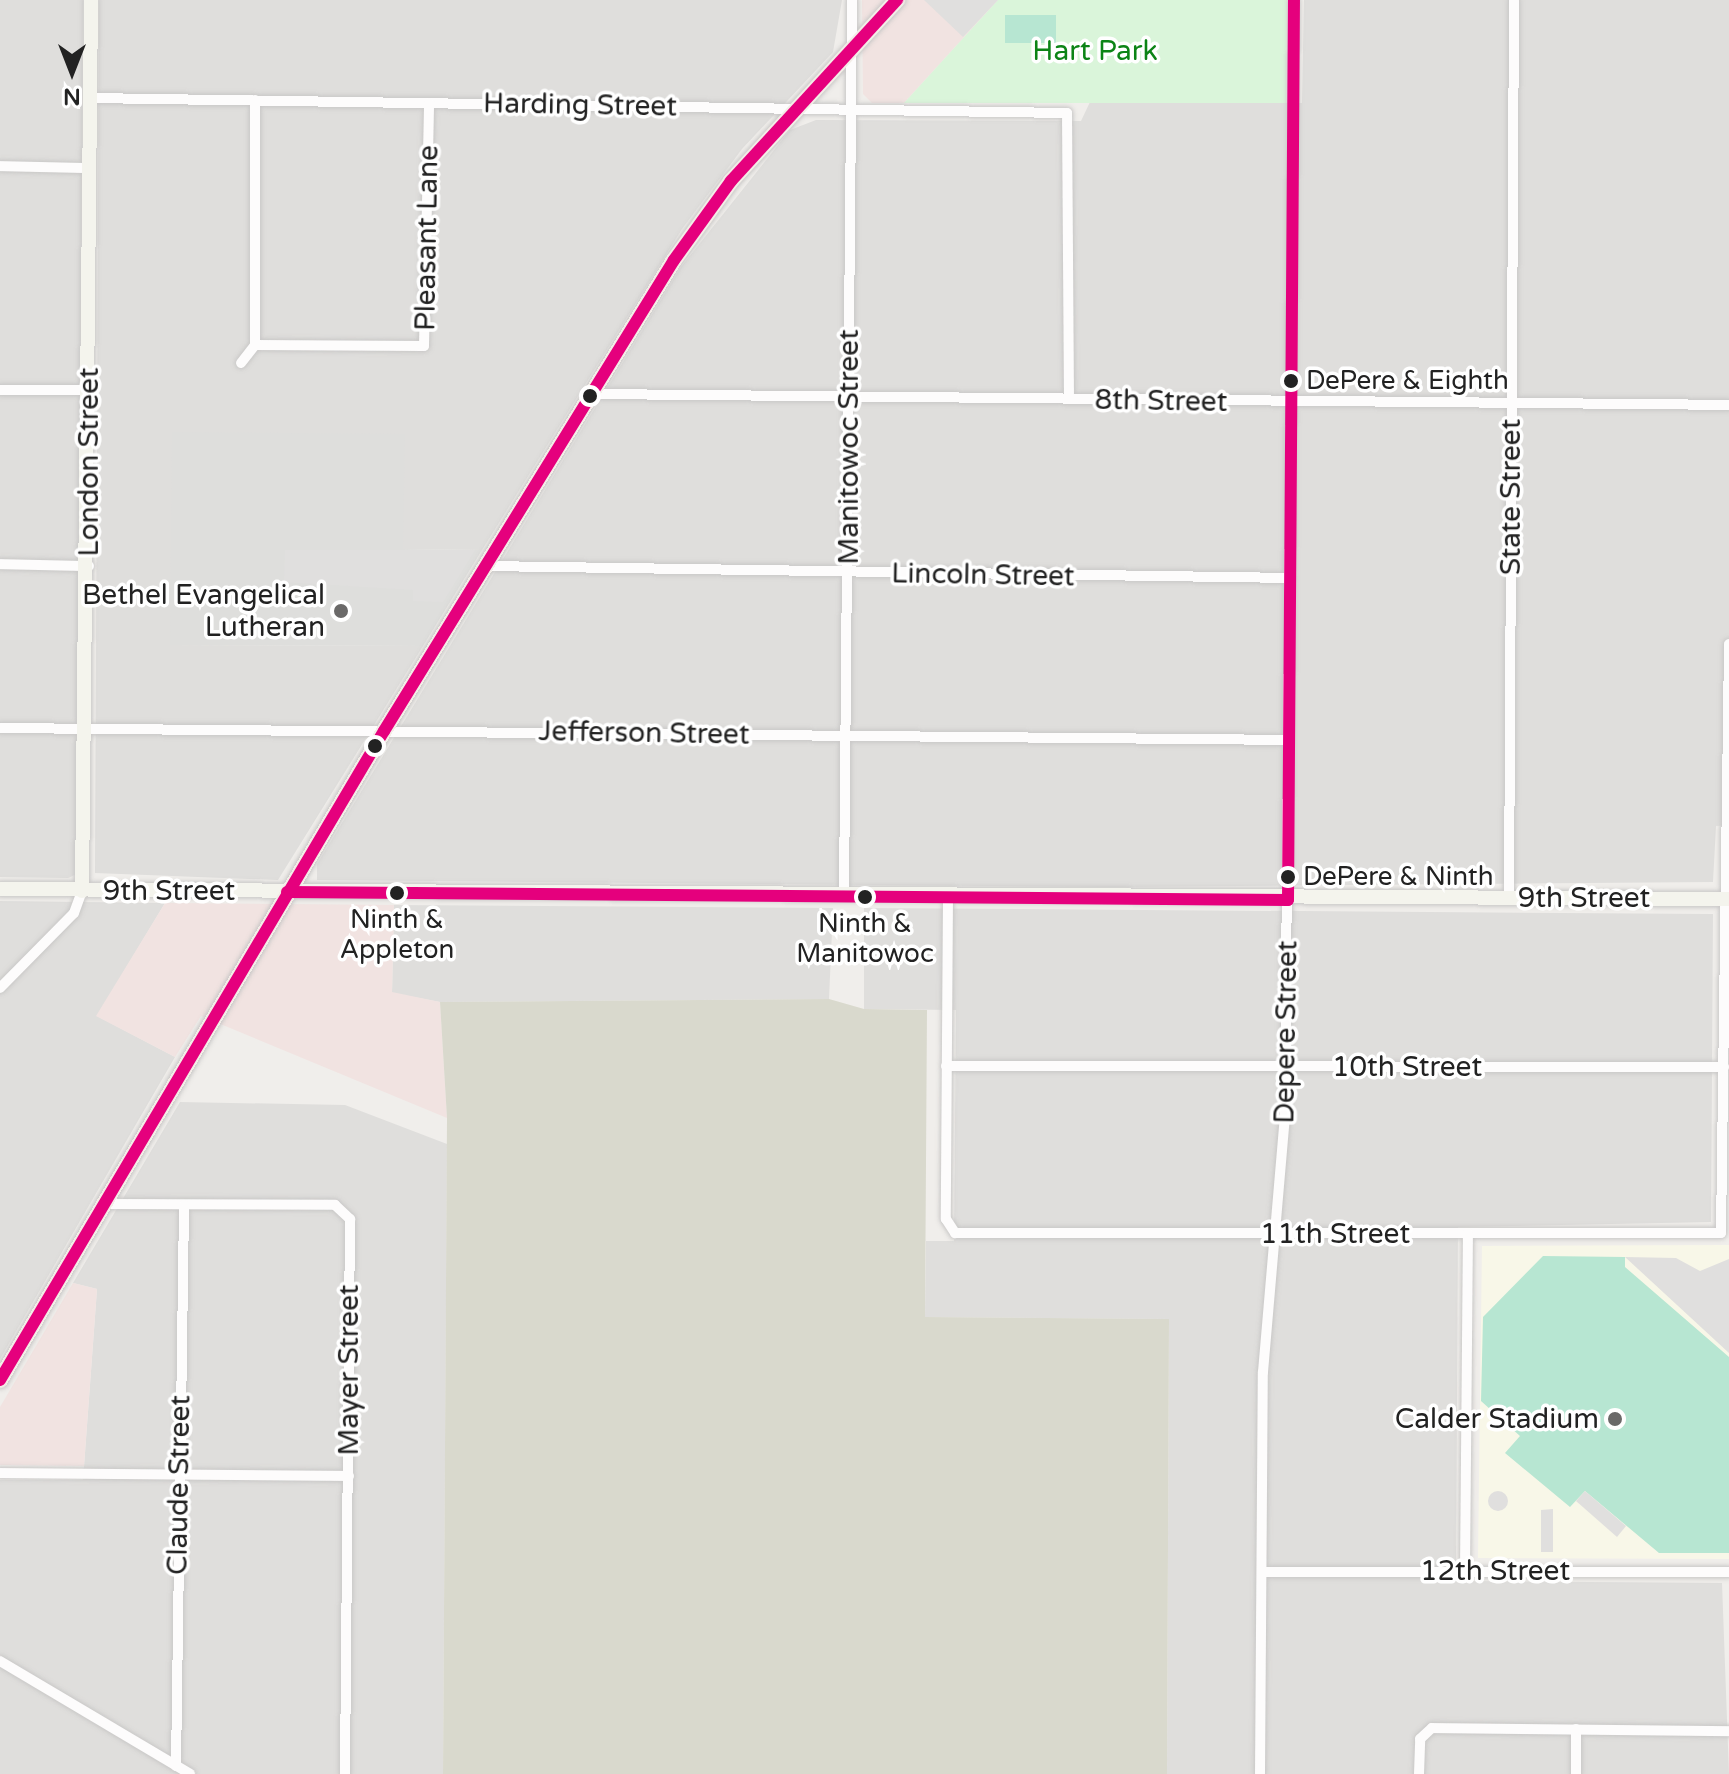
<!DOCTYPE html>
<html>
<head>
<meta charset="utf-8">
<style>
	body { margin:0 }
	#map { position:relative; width:1729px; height:1774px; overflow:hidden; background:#f0eeeb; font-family:"Varela Round",sans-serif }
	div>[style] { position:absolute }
	.residential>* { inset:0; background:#dfdedc }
	.commercial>* { inset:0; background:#f1e3e1 }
	.education>* { inset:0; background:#f8f7e8 }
	.religious>* { inset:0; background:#dededc }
	.construction>* { inset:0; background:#d9d9cd }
	.park>* { inset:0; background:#daf5da }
	.pitch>* { inset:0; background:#b7e6d2 }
	.parking>* { inset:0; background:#e0dfde }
	.round { border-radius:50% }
	.roads { filter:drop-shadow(0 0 2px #c9c8c7) drop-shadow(0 0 2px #c9c8c7) }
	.street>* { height:10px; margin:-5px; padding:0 5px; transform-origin:5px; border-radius:5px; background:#fdfcfc }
	.secondary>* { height:14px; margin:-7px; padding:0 7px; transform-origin:7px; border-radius:7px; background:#f4f4ed }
	.primary>* { height:16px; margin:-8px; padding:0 8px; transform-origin:8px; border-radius:8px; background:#f3ede7 }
	.bus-1>* { height:12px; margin:-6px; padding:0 6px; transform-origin:6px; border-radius:6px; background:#e5007d }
	.dots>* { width:22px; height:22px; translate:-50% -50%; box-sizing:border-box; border:4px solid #fff; border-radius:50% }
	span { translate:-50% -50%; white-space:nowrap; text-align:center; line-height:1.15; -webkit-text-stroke:7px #fff; paint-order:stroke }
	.bus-label { font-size:26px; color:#222 }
	.left { translate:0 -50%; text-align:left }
	.park-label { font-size:28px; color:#0c8416 }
	.street-label { font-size:28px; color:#222 }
	.poi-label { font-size:28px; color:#222 }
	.right { translate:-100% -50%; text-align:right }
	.north { position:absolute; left:32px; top:32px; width:80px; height:80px; -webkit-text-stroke:6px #fff; paint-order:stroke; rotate:180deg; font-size:22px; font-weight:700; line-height:32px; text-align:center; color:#222 }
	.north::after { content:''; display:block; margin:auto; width:28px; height:36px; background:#222; clip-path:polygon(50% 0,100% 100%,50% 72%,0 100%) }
</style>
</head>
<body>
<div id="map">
	<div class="residential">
		<i style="clip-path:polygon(0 0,83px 0,77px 874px,68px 878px,0 877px)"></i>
		<i style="clip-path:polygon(99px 0,842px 0,833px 52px,742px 149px,682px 229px,482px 550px,403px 549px,170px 645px,423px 646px,278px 880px,95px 873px)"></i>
		<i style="clip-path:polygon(1304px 0,1729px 0,1729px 825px,1716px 826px,1713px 882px,1112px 887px,317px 880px,317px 864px,681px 267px,790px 130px,816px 120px,1081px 121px,1090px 102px,1302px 103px)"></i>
		<i style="clip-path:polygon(0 901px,165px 903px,97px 1016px,175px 1057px,0 1359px)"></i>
		<i style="clip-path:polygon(394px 905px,833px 908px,829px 999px,440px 1002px,392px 993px)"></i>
		<i style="clip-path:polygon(864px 908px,1713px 914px,1711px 1222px,1458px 1227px,1456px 1581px,1722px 1583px,1729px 1774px,1167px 1774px,1169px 1319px,925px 1317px,926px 1241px,954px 1241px,956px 1010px,864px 1009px)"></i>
		<i style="clip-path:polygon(180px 1102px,345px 1105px,447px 1144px,443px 1774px,0 1774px,0 1480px,83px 1480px,97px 1289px,73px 1283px)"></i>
	</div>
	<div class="commercial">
		<i style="clip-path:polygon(862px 0,998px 0,904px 103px,872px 103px,863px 94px)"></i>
		<i style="clip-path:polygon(165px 903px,394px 905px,392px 992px,440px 1002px,447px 1118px,201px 1016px,175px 1057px,96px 1016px)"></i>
		<i style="clip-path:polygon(73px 1283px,97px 1289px,84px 1466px,0 1465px,0 1407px)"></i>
	</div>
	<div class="education">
		<i style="clip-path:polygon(1729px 1245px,1729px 1559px,1478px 1558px,1482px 1246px)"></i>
	</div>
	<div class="religious">
		<i style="clip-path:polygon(172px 432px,405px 434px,403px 549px,482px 550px,423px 646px,170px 645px)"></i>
	</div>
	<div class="construction">
		<i style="clip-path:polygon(829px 999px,864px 1009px,927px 1010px,925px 1317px,1169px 1319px,1167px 1774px,443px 1774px,447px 1118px,440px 1002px)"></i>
	</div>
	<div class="park">
		<i style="clip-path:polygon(998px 0,1287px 0,1286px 103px,904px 103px)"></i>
	</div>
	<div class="pitch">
		<i style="clip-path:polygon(1005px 15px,1056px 15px,1056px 43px,1005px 43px)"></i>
		<i style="clip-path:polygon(1543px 1256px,1625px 1257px,1625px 1267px,1729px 1357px,1729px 1553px,1659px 1553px,1585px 1491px,1570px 1507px,1505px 1453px,1520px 1436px,1481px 1401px,1483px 1317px)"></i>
	</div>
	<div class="parking">
		<i style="clip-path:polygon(924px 0,998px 0,963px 37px)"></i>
		<i style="clip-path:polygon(285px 550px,475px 550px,443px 602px,413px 601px,413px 590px,284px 582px)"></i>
		<i style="clip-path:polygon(1625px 1257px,1676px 1258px,1700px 1271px,1729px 1259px,1729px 1353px)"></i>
		<i class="round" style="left:1488px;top:1491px;width:20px;height:20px"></i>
		<i style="clip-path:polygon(1585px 1491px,1626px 1526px,1617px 1537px,1576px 1501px)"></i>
		<i style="clip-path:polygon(1553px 1509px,1553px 1552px,1541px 1552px,1541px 1510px)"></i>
	</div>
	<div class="roads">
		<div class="street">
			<i style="left:90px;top:98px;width:977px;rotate:0.88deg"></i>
			<i style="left:1067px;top:113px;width:286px;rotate:89.6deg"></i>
			<i style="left:0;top:166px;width:90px;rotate:1.3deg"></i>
			<i style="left:255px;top:345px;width:169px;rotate:0.3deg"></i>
			<i style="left:424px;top:346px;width:243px;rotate:-88.8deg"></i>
			<i style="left:241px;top:363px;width:23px;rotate:-52deg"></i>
			<i style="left:255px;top:345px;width:245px;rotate:-90deg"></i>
			<i style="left:0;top:390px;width:89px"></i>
			<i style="left:593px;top:394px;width:1136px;rotate:0.55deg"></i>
			<i style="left:0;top:564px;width:89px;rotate:1.3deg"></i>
			<i style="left:485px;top:566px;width:805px;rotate:0.85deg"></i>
			<i style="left:0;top:728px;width:1288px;rotate:0.53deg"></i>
			<i style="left:844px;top:895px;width:895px;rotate:-89.49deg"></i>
			<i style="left:948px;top:896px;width:323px;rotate:90.4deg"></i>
			<i style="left:946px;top:1219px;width:17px;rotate:57deg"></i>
			<i style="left:955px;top:1233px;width:766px"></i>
			<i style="left:1721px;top:1233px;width:589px;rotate:-89.22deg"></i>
			<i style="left:1509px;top:898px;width:898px;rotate:-89.68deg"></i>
			<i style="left:0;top:988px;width:105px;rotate:-45.4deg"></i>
			<i style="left:74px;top:913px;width:23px;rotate:-70deg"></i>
			<i style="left:946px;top:1066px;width:778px;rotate:0.07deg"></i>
			<i style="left:103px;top:1204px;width:232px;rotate:0.2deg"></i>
			<i style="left:335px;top:1205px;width:21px;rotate:43deg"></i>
			<i style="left:350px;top:1219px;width:555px;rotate:90.52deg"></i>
			<i style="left:0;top:1473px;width:349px;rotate:0.5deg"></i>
			<i style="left:1465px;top:1571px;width:338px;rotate:-89.5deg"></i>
			<i style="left:1262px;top:1572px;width:467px"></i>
			<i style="left:0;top:1661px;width:221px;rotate:30.7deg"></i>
			<i style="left:176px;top:1766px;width:561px;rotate:-89.18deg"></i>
			<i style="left:1260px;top:1774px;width:402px;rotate:-89.6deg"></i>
			<i style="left:1263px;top:1372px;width:260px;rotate:-85.1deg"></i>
			<i style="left:1285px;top:1113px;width:1113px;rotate:-89.54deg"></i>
			<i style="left:1419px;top:1774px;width:35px;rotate:-88deg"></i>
			<i style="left:1420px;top:1739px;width:16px;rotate:-43deg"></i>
			<i style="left:1432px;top:1728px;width:297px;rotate:0.6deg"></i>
			<i style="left:1576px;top:1774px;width:45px;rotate:-90deg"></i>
		</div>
		<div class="secondary">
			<i style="left:0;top:889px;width:1729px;rotate:0.33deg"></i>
			<i style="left:82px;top:891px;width:891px;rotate:-89.42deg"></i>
		</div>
		<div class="primary">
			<i style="left:0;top:1380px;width:754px;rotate:-59.39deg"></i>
			<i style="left:384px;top:731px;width:553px;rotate:-58.38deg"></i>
			<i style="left:674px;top:260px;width:97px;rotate:-54.2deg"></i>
			<i style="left:731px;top:181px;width:246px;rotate:-47.5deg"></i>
		</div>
	</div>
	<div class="bus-1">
		<i style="left:287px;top:892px;width:1001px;rotate:0.46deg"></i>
		<i style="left:1288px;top:900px;width:900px;rotate:-89.62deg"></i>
		<i style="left:0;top:1380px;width:754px;rotate:-59.39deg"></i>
		<i style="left:384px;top:731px;width:553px;rotate:-58.38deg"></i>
		<i style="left:674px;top:260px;width:97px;rotate:-54.2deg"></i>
		<i style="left:731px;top:181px;width:246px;rotate:-47.5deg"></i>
	</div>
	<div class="dots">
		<i style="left:1291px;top:381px;background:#222"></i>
		<i style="left:590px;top:396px;background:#222"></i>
		<i style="left:341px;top:611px;background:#6a6968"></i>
		<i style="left:375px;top:746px;background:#222"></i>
		<i style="left:1288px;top:877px;background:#222"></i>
		<i style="left:397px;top:893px;background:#222"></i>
		<i style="left:865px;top:897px;background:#222"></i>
		<i style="left:1615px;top:1419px;background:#6a6968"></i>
	</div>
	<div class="bus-label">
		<span class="left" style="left:1306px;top:381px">DePere &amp; Eighth</span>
		<span class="left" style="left:1303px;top:877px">DePere &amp; Ninth</span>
		<span style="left:397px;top:935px">Ninth &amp;<br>Appleton</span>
		<span style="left:865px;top:939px">Ninth &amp;<br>Manitowoc</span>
	</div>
	<div class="park-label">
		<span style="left:1095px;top:51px">Hart Park</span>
	</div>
	<div class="street-label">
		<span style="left:580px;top:105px;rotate:1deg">Harding Street</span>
		<span style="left:427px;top:238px;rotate:-89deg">Pleasant Lane</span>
		<span style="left:1161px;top:401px;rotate:1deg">8th Street</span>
		<span style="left:849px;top:447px;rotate:-90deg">Manitowoc Street</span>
		<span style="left:89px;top:462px;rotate:-90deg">London Street</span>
		<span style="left:1511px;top:497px;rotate:-90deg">State Street</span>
		<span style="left:983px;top:575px;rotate:1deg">Lincoln Street</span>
		<span style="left:644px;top:733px;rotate:1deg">Jefferson Street</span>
		<span style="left:169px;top:891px">9th Street</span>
		<span style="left:1584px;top:898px">9th Street</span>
		<span style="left:1286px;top:1032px;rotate:-89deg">Depere Street</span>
		<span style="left:1407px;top:1067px">10th Street</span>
		<span style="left:1335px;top:1234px">11th Street</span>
		<span style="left:349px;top:1370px;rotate:-90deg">Mayer Street</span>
		<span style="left:179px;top:1485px;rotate:-89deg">Claude Street</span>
		<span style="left:1495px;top:1571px">12th Street</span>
	</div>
	<div class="poi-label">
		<span class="right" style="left:325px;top:611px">Bethel Evangelical<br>Lutheran</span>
		<span class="right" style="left:1599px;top:1419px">Calder Stadium</span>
	</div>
	<div class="north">N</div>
</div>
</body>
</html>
